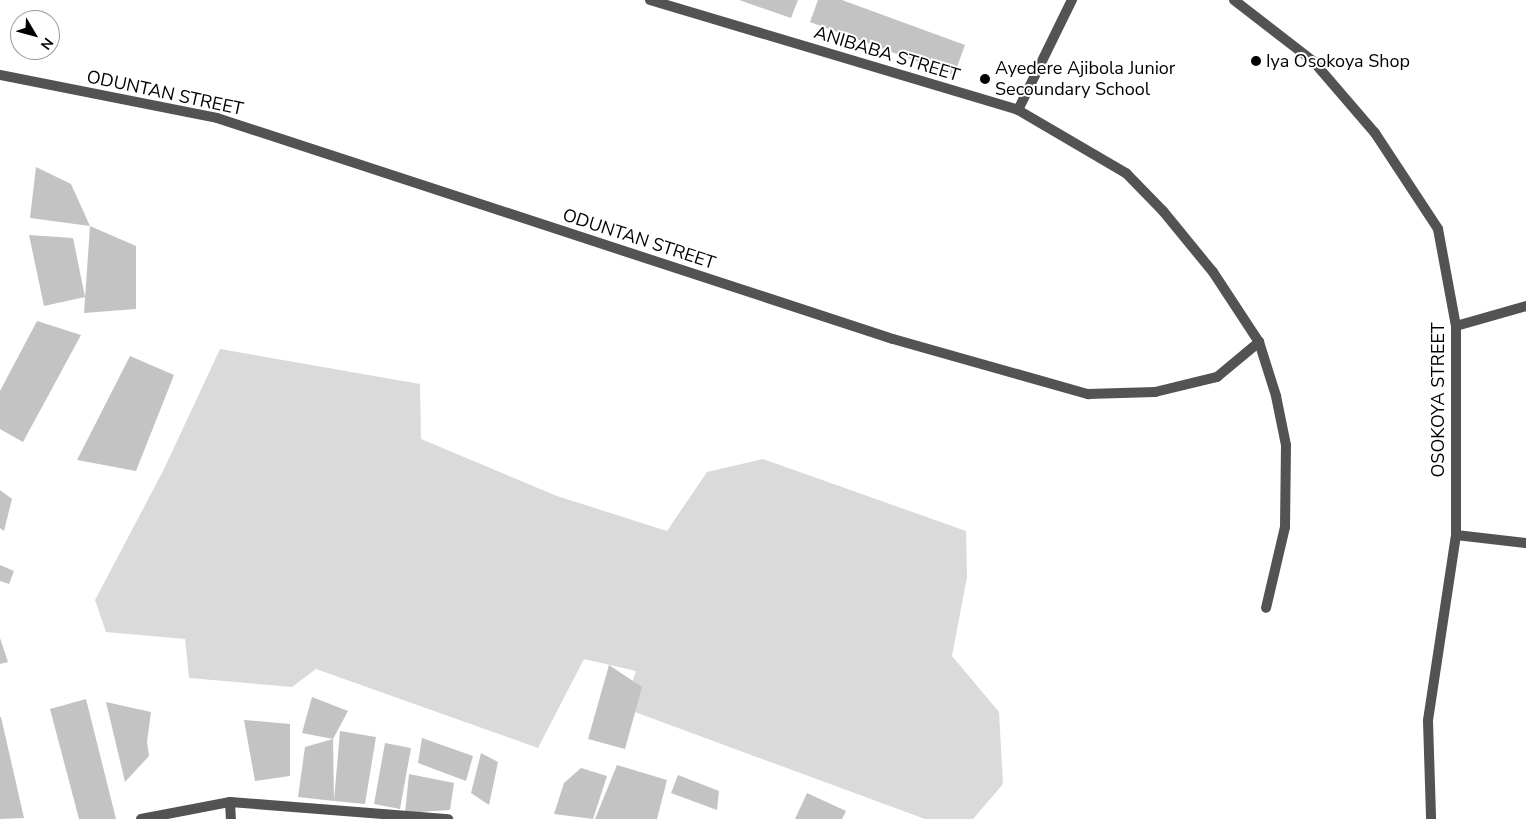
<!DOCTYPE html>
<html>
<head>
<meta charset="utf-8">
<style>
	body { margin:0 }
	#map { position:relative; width:1526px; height:819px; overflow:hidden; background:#fff; font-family:"Nunito Sans",sans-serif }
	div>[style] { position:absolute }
	.green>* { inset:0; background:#dadada }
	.building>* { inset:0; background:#c3c3c3 }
	.minor>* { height:10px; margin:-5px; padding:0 5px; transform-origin:5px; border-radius:5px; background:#535353 }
	.dots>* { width:14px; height:14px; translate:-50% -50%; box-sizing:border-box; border:2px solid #fff; border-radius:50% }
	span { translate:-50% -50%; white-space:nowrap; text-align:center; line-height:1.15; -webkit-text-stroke:4px #fff; paint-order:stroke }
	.street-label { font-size:18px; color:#000 }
	.poi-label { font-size:18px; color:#000 }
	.left { translate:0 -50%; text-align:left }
	.north { position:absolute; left:10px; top:10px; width:50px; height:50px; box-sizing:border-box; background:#fff; border:1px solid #999; border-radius:50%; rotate:127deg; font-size:14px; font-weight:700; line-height:20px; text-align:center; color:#000 }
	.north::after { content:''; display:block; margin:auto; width:18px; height:22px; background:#000; clip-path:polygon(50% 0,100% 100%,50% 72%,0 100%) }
</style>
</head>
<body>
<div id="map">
	<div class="green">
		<i style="clip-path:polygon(220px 349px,420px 384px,421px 439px,557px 496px,667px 531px,707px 472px,763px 459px,966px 531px,967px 577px,952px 656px,999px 712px,1003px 784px,973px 819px,925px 819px,624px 708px,636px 671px,584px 659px,538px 748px,316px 669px,292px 687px,189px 678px,185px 639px,106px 632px,95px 600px,163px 471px)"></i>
	</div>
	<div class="building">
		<i style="clip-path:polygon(739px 0,798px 0,791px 18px)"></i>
		<i style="clip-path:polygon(818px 0,842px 0,965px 45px,954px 75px,810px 22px)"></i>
		<i style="clip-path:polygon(36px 167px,71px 184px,90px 226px,30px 218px)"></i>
		<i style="clip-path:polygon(90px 226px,136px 246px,136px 309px,84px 313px)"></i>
		<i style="clip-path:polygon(29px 235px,73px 238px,85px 297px,44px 306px)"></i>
		<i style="clip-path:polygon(37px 321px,81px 335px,23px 442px,0 429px,0 391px)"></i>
		<i style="clip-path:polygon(130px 356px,174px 375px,136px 471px,77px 460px)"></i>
		<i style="clip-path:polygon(0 490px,12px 499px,4px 531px,0 528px)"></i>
		<i style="clip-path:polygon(0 565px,14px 571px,9px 584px,0 581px)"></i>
		<i style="clip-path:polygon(0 638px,8px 662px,0 664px)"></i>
		<i style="clip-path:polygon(609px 665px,642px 687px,625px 749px,588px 739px)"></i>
		<i style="clip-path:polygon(312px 697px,348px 711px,333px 739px,302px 733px)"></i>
		<i style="clip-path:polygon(86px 699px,116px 819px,79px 819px,50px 709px)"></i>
		<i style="clip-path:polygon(106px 702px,151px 712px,147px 742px,149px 756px,125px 782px)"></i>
		<i style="clip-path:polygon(0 717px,1px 717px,24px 818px,0 819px)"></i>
		<i style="clip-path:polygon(244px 720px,290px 724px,290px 776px,255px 781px)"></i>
		<i style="clip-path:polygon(340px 731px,376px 737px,365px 804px,334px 801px)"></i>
		<i style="clip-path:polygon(422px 738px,473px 756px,466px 781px,418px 763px)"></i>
		<i style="clip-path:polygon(333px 739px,334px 801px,298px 797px,305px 747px)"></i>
		<i style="clip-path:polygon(385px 743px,411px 748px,400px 809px,374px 804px)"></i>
		<i style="clip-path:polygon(481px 753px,498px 762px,489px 805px,471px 793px)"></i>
		<i style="clip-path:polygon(617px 765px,667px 780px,657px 819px,595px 819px)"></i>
		<i style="clip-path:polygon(581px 768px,607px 776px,593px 819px,554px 814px,564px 783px)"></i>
		<i style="clip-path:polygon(409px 774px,454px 783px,450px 810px,405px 813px)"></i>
		<i style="clip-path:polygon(678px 775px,719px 791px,717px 810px,671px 793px)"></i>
		<i style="clip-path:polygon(807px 793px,846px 811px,842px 819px,795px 819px)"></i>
	</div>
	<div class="minor">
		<i style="left:650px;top:0;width:384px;rotate:16.6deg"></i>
		<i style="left:1018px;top:110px;width:125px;rotate:30.3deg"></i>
		<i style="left:1126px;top:173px;width:53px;rotate:45.8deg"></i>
		<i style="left:1163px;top:211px;width:79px;rotate:50.7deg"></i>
		<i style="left:1213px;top:272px;width:84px;rotate:56.7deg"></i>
		<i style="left:1259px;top:342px;width:57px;rotate:72.5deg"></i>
		<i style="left:1276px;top:396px;width:50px;rotate:78.5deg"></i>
		<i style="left:1286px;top:445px;width:82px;rotate:90.7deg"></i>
		<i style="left:1285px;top:527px;width:83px;rotate:103.2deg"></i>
		<i style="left:1234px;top:0;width:100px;rotate:37.7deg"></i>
		<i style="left:1313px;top:61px;width:95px;rotate:49.3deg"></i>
		<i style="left:1375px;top:133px;width:115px;rotate:56.7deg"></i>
		<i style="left:1438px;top:229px;width:99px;rotate:79.5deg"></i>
		<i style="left:1456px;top:326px;width:209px;rotate:90deg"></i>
		<i style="left:1456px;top:535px;width:188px;rotate:98.6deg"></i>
		<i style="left:1428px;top:721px;width:98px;rotate:88.2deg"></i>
		<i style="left:0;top:75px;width:221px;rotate:11.2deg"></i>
		<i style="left:217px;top:118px;width:711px;rotate:18.1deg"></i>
		<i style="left:893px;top:339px;width:203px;rotate:15.8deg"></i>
		<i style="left:1088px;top:394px;width:67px;rotate:-1.7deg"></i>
		<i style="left:1155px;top:392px;width:64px;rotate:-13.6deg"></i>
		<i style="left:1217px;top:377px;width:55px;rotate:-39.8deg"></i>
		<i style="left:1018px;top:110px;width:123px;rotate:-63.9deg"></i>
		<i style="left:1456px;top:326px;width:73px;rotate:-15.9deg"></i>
		<i style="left:1456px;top:535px;width:70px;rotate:6.5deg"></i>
		<i style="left:230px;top:802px;width:17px;rotate:87deg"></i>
		<i style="left:141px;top:819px;width:91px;rotate:-10.8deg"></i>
		<i style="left:230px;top:802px;width:219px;rotate:4.5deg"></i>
	</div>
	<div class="dots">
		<i style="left:1256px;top:61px;background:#000"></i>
		<i style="left:985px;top:79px;background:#000"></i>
	</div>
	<div class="street-label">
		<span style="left:887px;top:54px;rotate:17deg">ANIBABA STREET</span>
		<span style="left:165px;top:93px;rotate:12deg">ODUNTAN STREET</span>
		<span style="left:639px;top:239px;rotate:18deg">ODUNTAN STREET</span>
		<span style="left:1438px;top:400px;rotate:-90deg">OSOKOYA STREET</span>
	</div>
	<div class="poi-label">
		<span class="left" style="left:1266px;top:61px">Iya Osokoya Shop</span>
		<span class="left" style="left:995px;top:79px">Ayedere Ajibola Junior<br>Secoundary School</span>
	</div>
	<div class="north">N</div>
</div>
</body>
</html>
